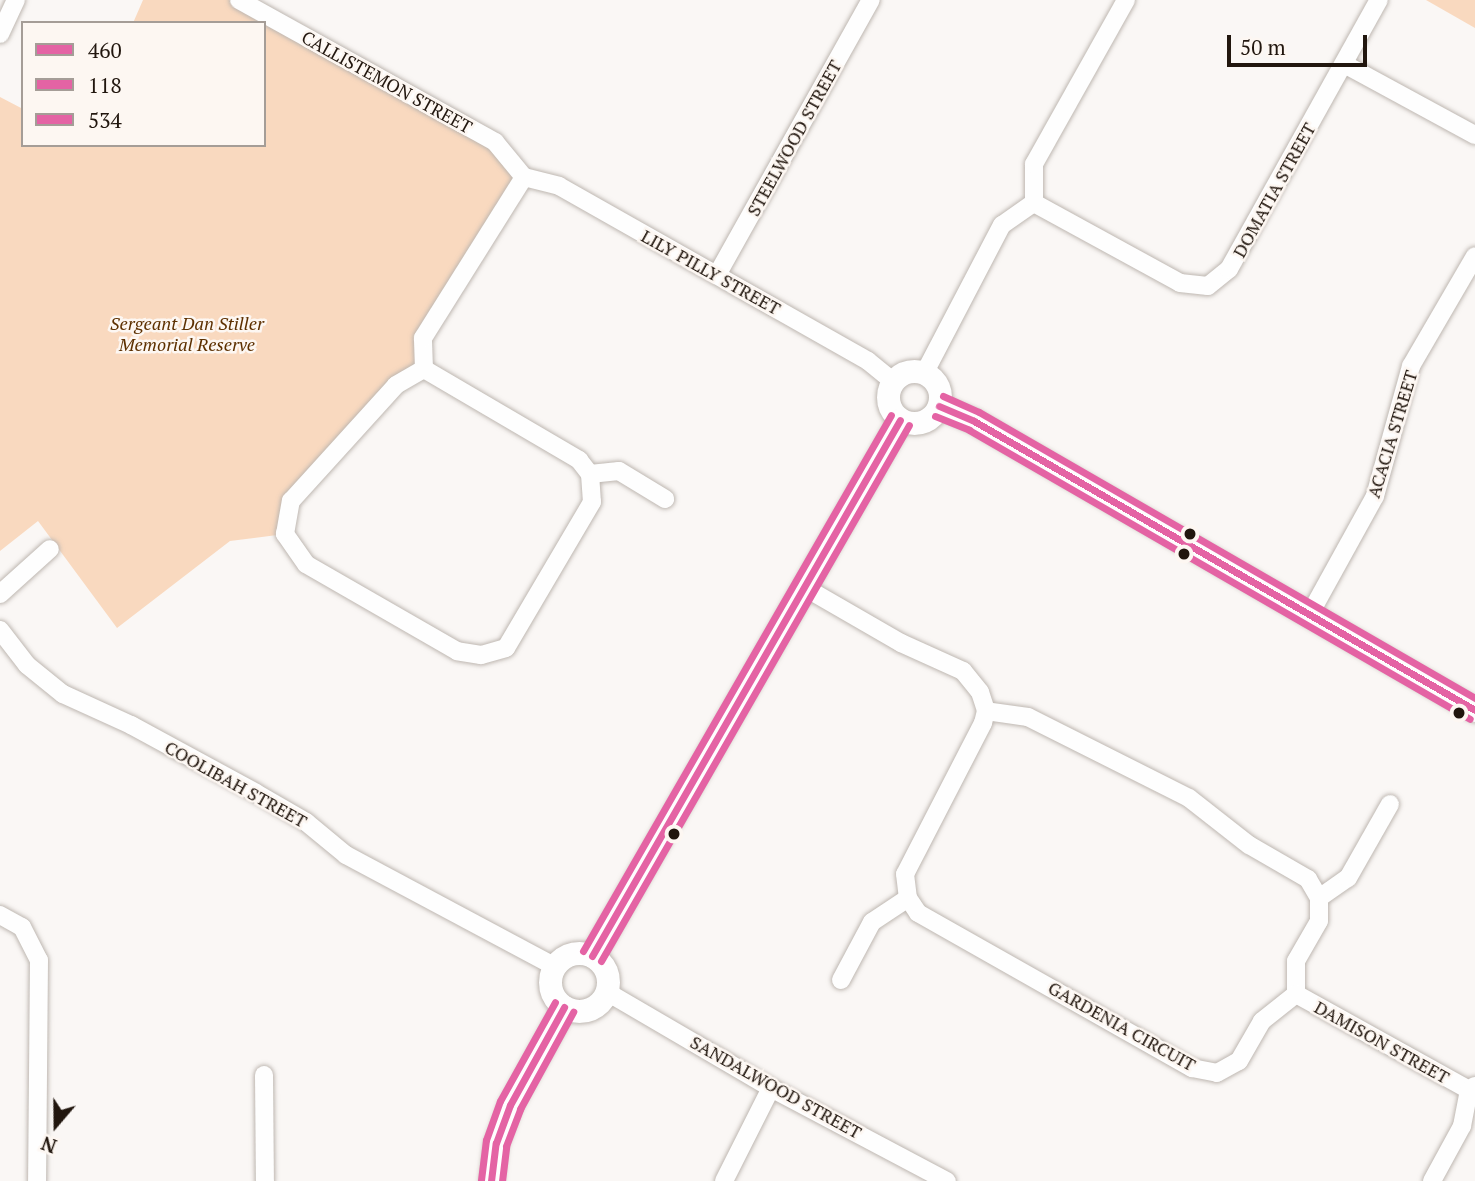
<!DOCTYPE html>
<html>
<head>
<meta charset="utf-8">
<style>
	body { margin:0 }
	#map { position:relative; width:1475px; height:1181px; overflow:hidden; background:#faf7f5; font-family:"PT Serif",serif }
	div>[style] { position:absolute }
	.green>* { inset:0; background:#f9d9bf }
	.roads { filter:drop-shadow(0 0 2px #beb7b1) drop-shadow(0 0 2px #beb7b1) }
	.minor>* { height:18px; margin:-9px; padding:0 9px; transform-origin:9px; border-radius:9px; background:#fefefe }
	.tertiary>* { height:23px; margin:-11.5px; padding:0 11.5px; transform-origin:11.5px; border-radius:11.5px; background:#fefefe }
	.tertiary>.ring { margin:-11.5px; padding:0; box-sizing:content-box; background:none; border:23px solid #fefefe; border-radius:50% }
	.bus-1>* { height:7px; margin:-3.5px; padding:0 3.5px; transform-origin:3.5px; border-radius:3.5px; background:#e463a4 }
	.bus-2>* { height:7px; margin:-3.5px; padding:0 3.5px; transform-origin:3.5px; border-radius:3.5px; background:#e463a4 }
	.bus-3>* { height:7px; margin:-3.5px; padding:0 3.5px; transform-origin:3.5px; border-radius:3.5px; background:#e463a4 }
	.dots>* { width:19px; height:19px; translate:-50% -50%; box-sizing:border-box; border:4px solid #fdf7f2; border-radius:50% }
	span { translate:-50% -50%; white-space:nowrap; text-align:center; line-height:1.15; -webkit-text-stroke:5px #fdf7f2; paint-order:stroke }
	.street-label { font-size:18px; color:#21160e }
	.park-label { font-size:18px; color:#5d3000; font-style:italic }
	.legend { position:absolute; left:21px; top:21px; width:245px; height:126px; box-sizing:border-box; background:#fdf7f2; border:2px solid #a59d97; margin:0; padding:9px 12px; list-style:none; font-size:21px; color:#21160e }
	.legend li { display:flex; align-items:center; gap:14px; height:35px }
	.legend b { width:35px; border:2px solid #a59d97 }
	.north { position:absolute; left:21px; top:1090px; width:70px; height:70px; -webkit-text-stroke:5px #fdf7f2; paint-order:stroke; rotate:200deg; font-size:19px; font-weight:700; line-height:28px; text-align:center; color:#21160e }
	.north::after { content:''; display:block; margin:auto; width:24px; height:32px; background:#21160e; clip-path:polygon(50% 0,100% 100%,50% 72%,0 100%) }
	.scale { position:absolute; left:1227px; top:35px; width:140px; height:32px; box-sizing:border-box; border:4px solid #21160e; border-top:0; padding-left:9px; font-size:21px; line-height:24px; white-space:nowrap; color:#21160e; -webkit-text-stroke:5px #fdf7f2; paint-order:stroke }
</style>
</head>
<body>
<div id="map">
	<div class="green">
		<i style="clip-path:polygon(143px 0,239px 0,495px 142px,524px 177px,423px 338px,424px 369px,291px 501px,285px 534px,230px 541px,117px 628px,38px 521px,0 551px,0 97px,23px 109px,23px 145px,264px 145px,264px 23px,133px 23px)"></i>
		<i style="clip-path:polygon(1426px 0,1475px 0,1475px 28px)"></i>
	</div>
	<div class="roads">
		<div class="minor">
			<i style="left:239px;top:0;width:293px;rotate:29deg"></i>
			<i style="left:495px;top:142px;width:45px;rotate:50.4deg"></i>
			<i style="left:0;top:34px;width:38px;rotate:-65deg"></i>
			<i style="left:1344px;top:64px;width:149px;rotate:28.5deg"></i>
			<i style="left:524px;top:177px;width:36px;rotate:14deg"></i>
			<i style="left:559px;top:186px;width:355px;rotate:29.5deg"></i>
			<i style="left:868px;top:361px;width:32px;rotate:39deg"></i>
			<i style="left:1034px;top:203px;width:166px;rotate:28.7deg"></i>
			<i style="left:1180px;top:283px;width:28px;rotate:6deg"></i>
			<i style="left:1208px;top:286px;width:27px;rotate:-39deg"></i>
			<i style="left:1229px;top:269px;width:308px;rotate:-60.9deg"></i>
			<i style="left:717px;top:275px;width:315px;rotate:-60.8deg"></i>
			<i style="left:424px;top:369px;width:180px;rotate:30.4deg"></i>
			<i style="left:579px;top:460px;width:18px;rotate:52deg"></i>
			<i style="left:590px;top:474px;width:28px;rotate:86deg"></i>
			<i style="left:592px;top:502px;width:169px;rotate:120.5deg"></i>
			<i style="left:506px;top:648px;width:26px;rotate:164deg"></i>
			<i style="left:481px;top:655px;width:24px;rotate:-171deg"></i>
			<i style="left:457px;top:651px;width:174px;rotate:-150.1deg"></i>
			<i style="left:306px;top:564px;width:37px;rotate:-125deg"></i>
			<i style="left:285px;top:534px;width:34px;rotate:-80deg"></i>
			<i style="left:291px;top:501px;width:156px;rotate:-47.8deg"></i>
			<i style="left:396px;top:385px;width:32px;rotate:-30deg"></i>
			<i style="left:424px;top:369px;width:31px;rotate:-92deg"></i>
			<i style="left:423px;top:338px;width:190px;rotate:-57.9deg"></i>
			<i style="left:925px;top:372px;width:166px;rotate:-62.4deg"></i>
			<i style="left:1002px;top:225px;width:39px;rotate:-35deg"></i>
			<i style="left:1034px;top:203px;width:39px;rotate:-90deg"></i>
			<i style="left:1034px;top:164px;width:188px;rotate:-60.7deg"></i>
			<i style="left:590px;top:474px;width:29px;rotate:-6deg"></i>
			<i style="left:619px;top:471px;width:54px;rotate:31.3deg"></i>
			<i style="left:804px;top:587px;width:112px;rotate:30deg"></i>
			<i style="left:901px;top:643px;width:68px;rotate:24.3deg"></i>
			<i style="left:963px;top:671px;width:27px;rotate:51deg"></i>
			<i style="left:980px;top:692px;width:20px;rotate:72deg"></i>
			<i style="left:986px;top:711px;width:12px;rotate:104deg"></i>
			<i style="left:983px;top:723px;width:170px;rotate:117.3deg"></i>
			<i style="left:905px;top:874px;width:24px;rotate:83deg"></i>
			<i style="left:908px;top:898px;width:18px;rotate:56deg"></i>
			<i style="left:918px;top:913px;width:315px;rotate:29.5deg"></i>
			<i style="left:1192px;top:1068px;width:25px;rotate:11deg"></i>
			<i style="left:1217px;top:1073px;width:25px;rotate:-29deg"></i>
			<i style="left:1239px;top:1061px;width:46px;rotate:-60.1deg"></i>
			<i style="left:1262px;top:1021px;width:43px;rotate:-38.5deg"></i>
			<i style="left:1296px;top:994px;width:33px;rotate:-90deg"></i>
			<i style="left:1296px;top:961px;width:46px;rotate:-60.1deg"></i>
			<i style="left:1319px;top:921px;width:23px;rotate:-90deg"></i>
			<i style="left:1319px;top:898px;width:22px;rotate:-120deg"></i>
			<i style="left:1308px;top:879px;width:68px;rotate:-150deg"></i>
			<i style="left:1249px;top:845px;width:76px;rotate:-141.9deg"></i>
			<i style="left:1189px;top:798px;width:180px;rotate:-153.3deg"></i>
			<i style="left:1028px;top:717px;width:42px;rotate:-171.9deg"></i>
			<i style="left:0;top:594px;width:67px;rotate:-42deg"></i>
			<i style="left:1311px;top:612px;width:132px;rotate:-61.1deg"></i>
			<i style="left:1375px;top:496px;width:135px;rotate:-74.5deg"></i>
			<i style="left:1411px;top:366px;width:127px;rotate:-59.8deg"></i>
			<i style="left:0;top:630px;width:44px;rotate:52.4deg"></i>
			<i style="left:27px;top:665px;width:46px;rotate:38.9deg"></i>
			<i style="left:63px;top:694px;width:75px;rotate:24.5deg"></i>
			<i style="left:131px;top:725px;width:142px;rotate:28.5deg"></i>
			<i style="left:256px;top:793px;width:58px;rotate:30.1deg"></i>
			<i style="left:306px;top:822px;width:52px;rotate:39.5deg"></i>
			<i style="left:346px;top:855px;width:238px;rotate:28.1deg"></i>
			<i style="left:1319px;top:898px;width:35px;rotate:-35deg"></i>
			<i style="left:1348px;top:878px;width:85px;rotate:-60.4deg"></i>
			<i style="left:0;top:915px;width:25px;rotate:29deg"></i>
			<i style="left:22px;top:927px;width:37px;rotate:63deg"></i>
			<i style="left:39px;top:960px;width:221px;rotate:90.5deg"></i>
			<i style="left:841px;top:980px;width:66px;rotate:-61.9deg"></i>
			<i style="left:872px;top:922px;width:43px;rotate:-33.7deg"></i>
			<i style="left:607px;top:992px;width:190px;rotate:30.3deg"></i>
			<i style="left:771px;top:1088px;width:199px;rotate:27.9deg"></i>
			<i style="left:1296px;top:994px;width:198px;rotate:29deg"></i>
			<i style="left:264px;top:1075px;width:106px;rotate:89.5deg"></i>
			<i style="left:724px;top:1181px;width:104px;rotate:-63.2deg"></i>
			<i style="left:1432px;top:1181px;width:63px;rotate:-61.4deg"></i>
			<i style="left:1462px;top:1126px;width:37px;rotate:-79deg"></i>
			<i style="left:1469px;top:1090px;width:7px;rotate:-34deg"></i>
		</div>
		<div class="tertiary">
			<i class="ring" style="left:888px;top:371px;width:29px;height:29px"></i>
			<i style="left:939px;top:406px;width:38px;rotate:23deg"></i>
			<i style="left:974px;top:421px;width:578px;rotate:29.98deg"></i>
			<i class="ring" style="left:550px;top:953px;width:35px;height:35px"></i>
			<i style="left:592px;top:956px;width:618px;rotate:-60.12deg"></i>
			<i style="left:491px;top:1181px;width:38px;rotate:-83deg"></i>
			<i style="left:496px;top:1143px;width:40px;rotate:-69.8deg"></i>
			<i style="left:510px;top:1105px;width:112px;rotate:-61.1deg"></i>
		</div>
	</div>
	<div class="bus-1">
		<i style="left:939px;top:406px;width:38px;rotate:23deg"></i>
		<i style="left:974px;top:421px;width:578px;rotate:29.98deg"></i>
		<i style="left:592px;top:956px;width:618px;rotate:-60.12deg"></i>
		<i style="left:491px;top:1181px;width:38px;rotate:-83deg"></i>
		<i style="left:496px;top:1143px;width:40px;rotate:-69.8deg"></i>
		<i style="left:510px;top:1105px;width:112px;rotate:-61.1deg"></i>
	</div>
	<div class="bus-2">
		<i style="left:935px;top:416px;width:37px;rotate:22deg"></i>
		<i style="left:969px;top:430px;width:578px;rotate:29.98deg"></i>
		<i style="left:601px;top:961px;width:618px;rotate:-60.12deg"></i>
		<i style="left:502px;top:1181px;width:35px;rotate:-83deg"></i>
		<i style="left:506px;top:1146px;width:40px;rotate:-69deg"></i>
		<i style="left:520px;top:1109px;width:111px;rotate:-61.3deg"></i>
	</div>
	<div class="bus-3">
		<i style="left:943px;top:396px;width:39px;rotate:24deg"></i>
		<i style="left:979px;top:412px;width:573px;rotate:29.97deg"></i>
		<i style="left:583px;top:951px;width:618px;rotate:-60.12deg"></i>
		<i style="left:481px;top:1180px;width:40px;rotate:-82.9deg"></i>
		<i style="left:486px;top:1140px;width:41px;rotate:-70.3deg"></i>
		<i style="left:500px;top:1101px;width:113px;rotate:-60.9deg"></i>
	</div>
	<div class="dots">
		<i style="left:1190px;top:534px;background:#21160e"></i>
		<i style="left:1184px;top:554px;background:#21160e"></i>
		<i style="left:1459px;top:713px;background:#21160e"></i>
		<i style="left:674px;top:834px;background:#21160e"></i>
	</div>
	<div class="street-label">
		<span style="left:387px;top:82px;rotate:29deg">CALLISTEMON STREET</span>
		<span style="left:794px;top:138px;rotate:-61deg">STEELWOOD STREET</span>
		<span style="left:1274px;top:190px;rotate:-61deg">DOMATIA STREET</span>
		<span style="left:711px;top:272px;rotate:29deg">LILY PILLY STREET</span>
		<span style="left:1392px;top:434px;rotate:-73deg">ACACIA STREET</span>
		<span style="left:236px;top:784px;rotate:29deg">COOLIBAH STREET</span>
		<span style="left:1122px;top:1026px;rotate:29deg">GARDENIA CIRCUIT</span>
		<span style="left:1382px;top:1042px;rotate:29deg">DAMISON STREET</span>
		<span style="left:776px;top:1087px;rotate:29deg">SANDALWOOD STREET</span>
	</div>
	<div class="park-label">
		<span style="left:187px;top:334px">Sergeant Dan Stiller<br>Memorial Reserve</span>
	</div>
	<ul class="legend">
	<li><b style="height:9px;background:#e463a4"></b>460</li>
	<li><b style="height:9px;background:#e463a4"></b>118</li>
	<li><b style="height:9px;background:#e463a4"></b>534</li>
	</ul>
	<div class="north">N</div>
	<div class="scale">50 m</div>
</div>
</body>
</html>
